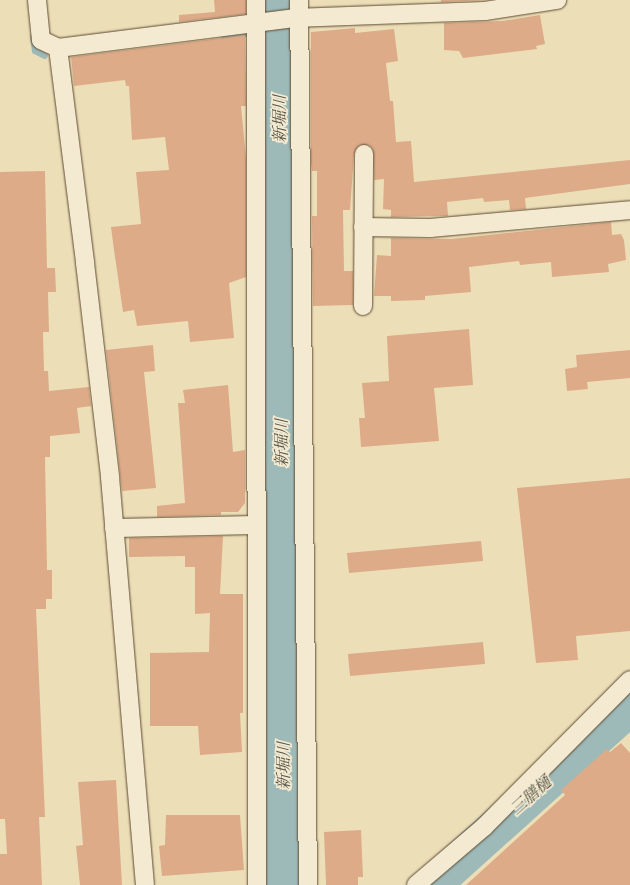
<!DOCTYPE html>
<html>
<head>
<meta charset="utf-8">
<style>
	body { margin:0 }
	#map { position:relative; width:630px; height:885px; overflow:hidden; background:#ecdfb8; font-family:"IM FELL DW Pica","Noto Serif JP",serif }
	div>[style] { position:absolute }
	.stream>* { height:6px; margin:-3px; padding:0 3px; transform-origin:3px; border-radius:3px; background:#9dbab9 }
	.river>* { height:38px; margin:-19px; padding:0 19px; transform-origin:19px; border-radius:19px; background:#9dbab9 }
	.building>* { inset:0; background:#ddab88 }
	.roads { filter:drop-shadow(0 0 1px #5e4a31) drop-shadow(0 0 1px #5e4a31) }
	.street>* { height:18px; margin:-9px; padding:0 9px; transform-origin:9px; border-radius:9px; background:#f3ead1 }
	span { translate:-50% -50%; white-space:nowrap; text-align:center; line-height:1.15; -webkit-text-stroke:3.5px #f3ead1; paint-order:stroke }
	.water-label { font-size:16px; color:#555143; font-style:italic }
</style>
</head>
<body>
<div id="map">
	<div class="stream">
		<i style="left:267px;top:32px;width:12px;rotate:-5deg"></i>
		<i style="left:224px;top:36px;width:21px;rotate:-5deg"></i>
		<i style="left:33px;top:37px;width:14px;rotate:82deg"></i>
		<i style="left:35px;top:51px;width:11px;rotate:27deg"></i>
	</div>
	<div class="river">
		<i style="left:279px;top:0;width:885px;rotate:89.61deg"></i>
		<i style="left:432px;top:885px;width:266px;rotate:-42deg"></i>
	</div>
	<div class="building">
		<i style="clip-path:polygon(214px 0,246px 0,246px 14px,179px 22px,179px 15px,215px 12px)"></i>
		<i style="clip-path:polygon(441px 0,487px 0,441px 2px)"></i>
		<i style="clip-path:polygon(540px 15px,545px 44px,536px 46px,537px 49px,463px 58px,459px 51px,444px 50px,444px 23px,503px 21px)"></i>
		<i style="clip-path:polygon(355px 28px,355px 33px,394px 29px,398px 61px,386px 63px,390px 101px,393px 101px,396px 142px,411px 141px,414px 182px,630px 160px,630px 184px,525px 198px,526px 209px,510px 210px,509px 200px,484px 202px,483px 198px,447px 202px,448px 216px,391px 217px,391px 210px,383px 209px,384px 179px,374px 180px,373px 149px,369px 145px,359px 145px,354px 154px,350px 210px,343px 210px,344px 271px,353px 271px,353px 305px,313px 306px,312px 216px,317px 216px,317px 171px,312px 171px,311px 163px,311px 32px)"></i>
		<i style="clip-path:polygon(245px 35px,246px 106px,241px 106px,246px 158px,246px 277px,229px 283px,234px 338px,190px 342px,188px 321px,137px 326px,134px 310px,123px 312px,114px 250px,111px 227px,141px 224px,136px 172px,169px 170px,165px 137px,132px 140px,129px 86px,126px 86px,125px 80px,74px 86px,71px 57px)"></i>
		<i style="clip-path:polygon(45px 171px,47px 268px,55px 268px,56px 292px,48px 292px,49px 332px,43px 332px,44px 371px,48px 371px,49px 391px,89px 387px,91px 406px,77px 408px,80px 433px,50px 436px,50px 457px,45px 457px,47px 570px,52px 570px,52px 599px,46px 599px,46px 609px,36px 609px,45px 817px,39px 817px,42px 885px,0 885px,0 854px,7px 854px,5px 819px,0 819px,0 172px)"></i>
		<i style="clip-path:polygon(611px 222px,612px 235px,621px 234px,624px 240px,626px 260px,608px 264px,609px 272px,552px 277px,551px 262px,520px 265px,519px 261px,469px 267px,471px 292px,425px 296px,425px 300px,391px 301px,391px 296px,374px 296px,377px 255px,391px 256px,391px 238px,451px 239px)"></i>
		<i style="clip-path:polygon(469px 329px,473px 385px,434px 388px,439px 441px,361px 447px,359px 418px,365px 418px,362px 383px,389px 381px,387px 336px)"></i>
		<i style="clip-path:polygon(153px 345px,155px 371px,144px 372px,156px 488px,122px 491px,106px 350px)"></i>
		<i style="clip-path:polygon(630px 350px,630px 378px,587px 382px,588px 389px,567px 391px,565px 369px,577px 367px,576px 355px)"></i>
		<i style="clip-path:polygon(228px 385px,233px 452px,245px 450px,245px 503px,238px 512px,221px 512px,221px 515px,157px 517px,157px 506px,185px 503px,178px 403px,185px 403px,183px 390px)"></i>
		<i style="clip-path:polygon(630px 478px,630px 631px,576px 636px,578px 660px,536px 663px,517px 488px)"></i>
		<i style="clip-path:polygon(223px 536px,220px 594px,243px 594px,243px 713px,240px 713px,242px 752px,200px 755px,198px 726px,150px 726px,150px 653px,209px 652px,210px 613px,195px 614px,195px 567px,185px 567px,185px 556px,129px 557px,129px 538px)"></i>
		<i style="clip-path:polygon(481px 541px,483px 561px,349px 573px,347px 553px)"></i>
		<i style="clip-path:polygon(483px 642px,485px 664px,350px 676px,348px 654px)"></i>
		<i style="clip-path:polygon(621px 743px,630px 753px,630px 885px,466px 885px,565px 795px,561px 790px,607px 749px,610px 752px)"></i>
		<i style="clip-path:polygon(116px 780px,122px 885px,80px 885px,76px 846px,83px 845px,78px 782px)"></i>
		<i style="clip-path:polygon(166px 815px,240px 815px,244px 870px,162px 876px,159px 846px,165px 845px)"></i>
		<i style="clip-path:polygon(361px 830px,363px 877px,358px 877px,358px 885px,326px 885px,324px 832px)"></i>
	</div>
	<div class="roads">
		<div class="street">
			<i style="left:37px;top:0;width:40px;rotate:84.3deg"></i>
			<i style="left:41px;top:40px;width:19px;rotate:25deg"></i>
			<i style="left:58px;top:48px;width:217px;rotate:82.8deg"></i>
			<i style="left:85px;top:263px;width:215px;rotate:83.3deg"></i>
			<i style="left:110px;top:477px;width:409px;rotate:85.1deg"></i>
			<i style="left:256px;top:0;width:885px;rotate:89.94deg"></i>
			<i style="left:299px;top:0;width:885px;rotate:89.42deg"></i>
			<i style="left:58px;top:48px;width:238px;rotate:-7.2deg"></i>
			<i style="left:294px;top:18px;width:191px;rotate:-2.1deg"></i>
			<i style="left:485px;top:11px;width:73px;rotate:-8.7deg"></i>
			<i style="left:363px;top:227px;width:67px;rotate:0.9deg"></i>
			<i style="left:430px;top:228px;width:201px;rotate:-5.1deg"></i>
			<i style="left:363px;top:306px;width:152px;rotate:-89.6deg"></i>
			<i style="left:114px;top:528px;width:143px;rotate:-1.2deg"></i>
			<i style="left:416px;top:885px;width:89px;rotate:-40.5deg"></i>
			<i style="left:484px;top:827px;width:207px;rotate:-45.2deg"></i>
		</div>
	</div>
	<div class="water-label">
		<span style="left:280px;top:119px;rotate:-90deg">新堀川</span>
		<span style="left:282px;top:443px;rotate:-90deg">新堀川</span>
		<span style="left:284px;top:766px;rotate:-90deg">新堀川</span>
		<span style="left:531px;top:796px;rotate:-42deg">三膳樋</span>
	</div>
</div>
</body>
</html>
